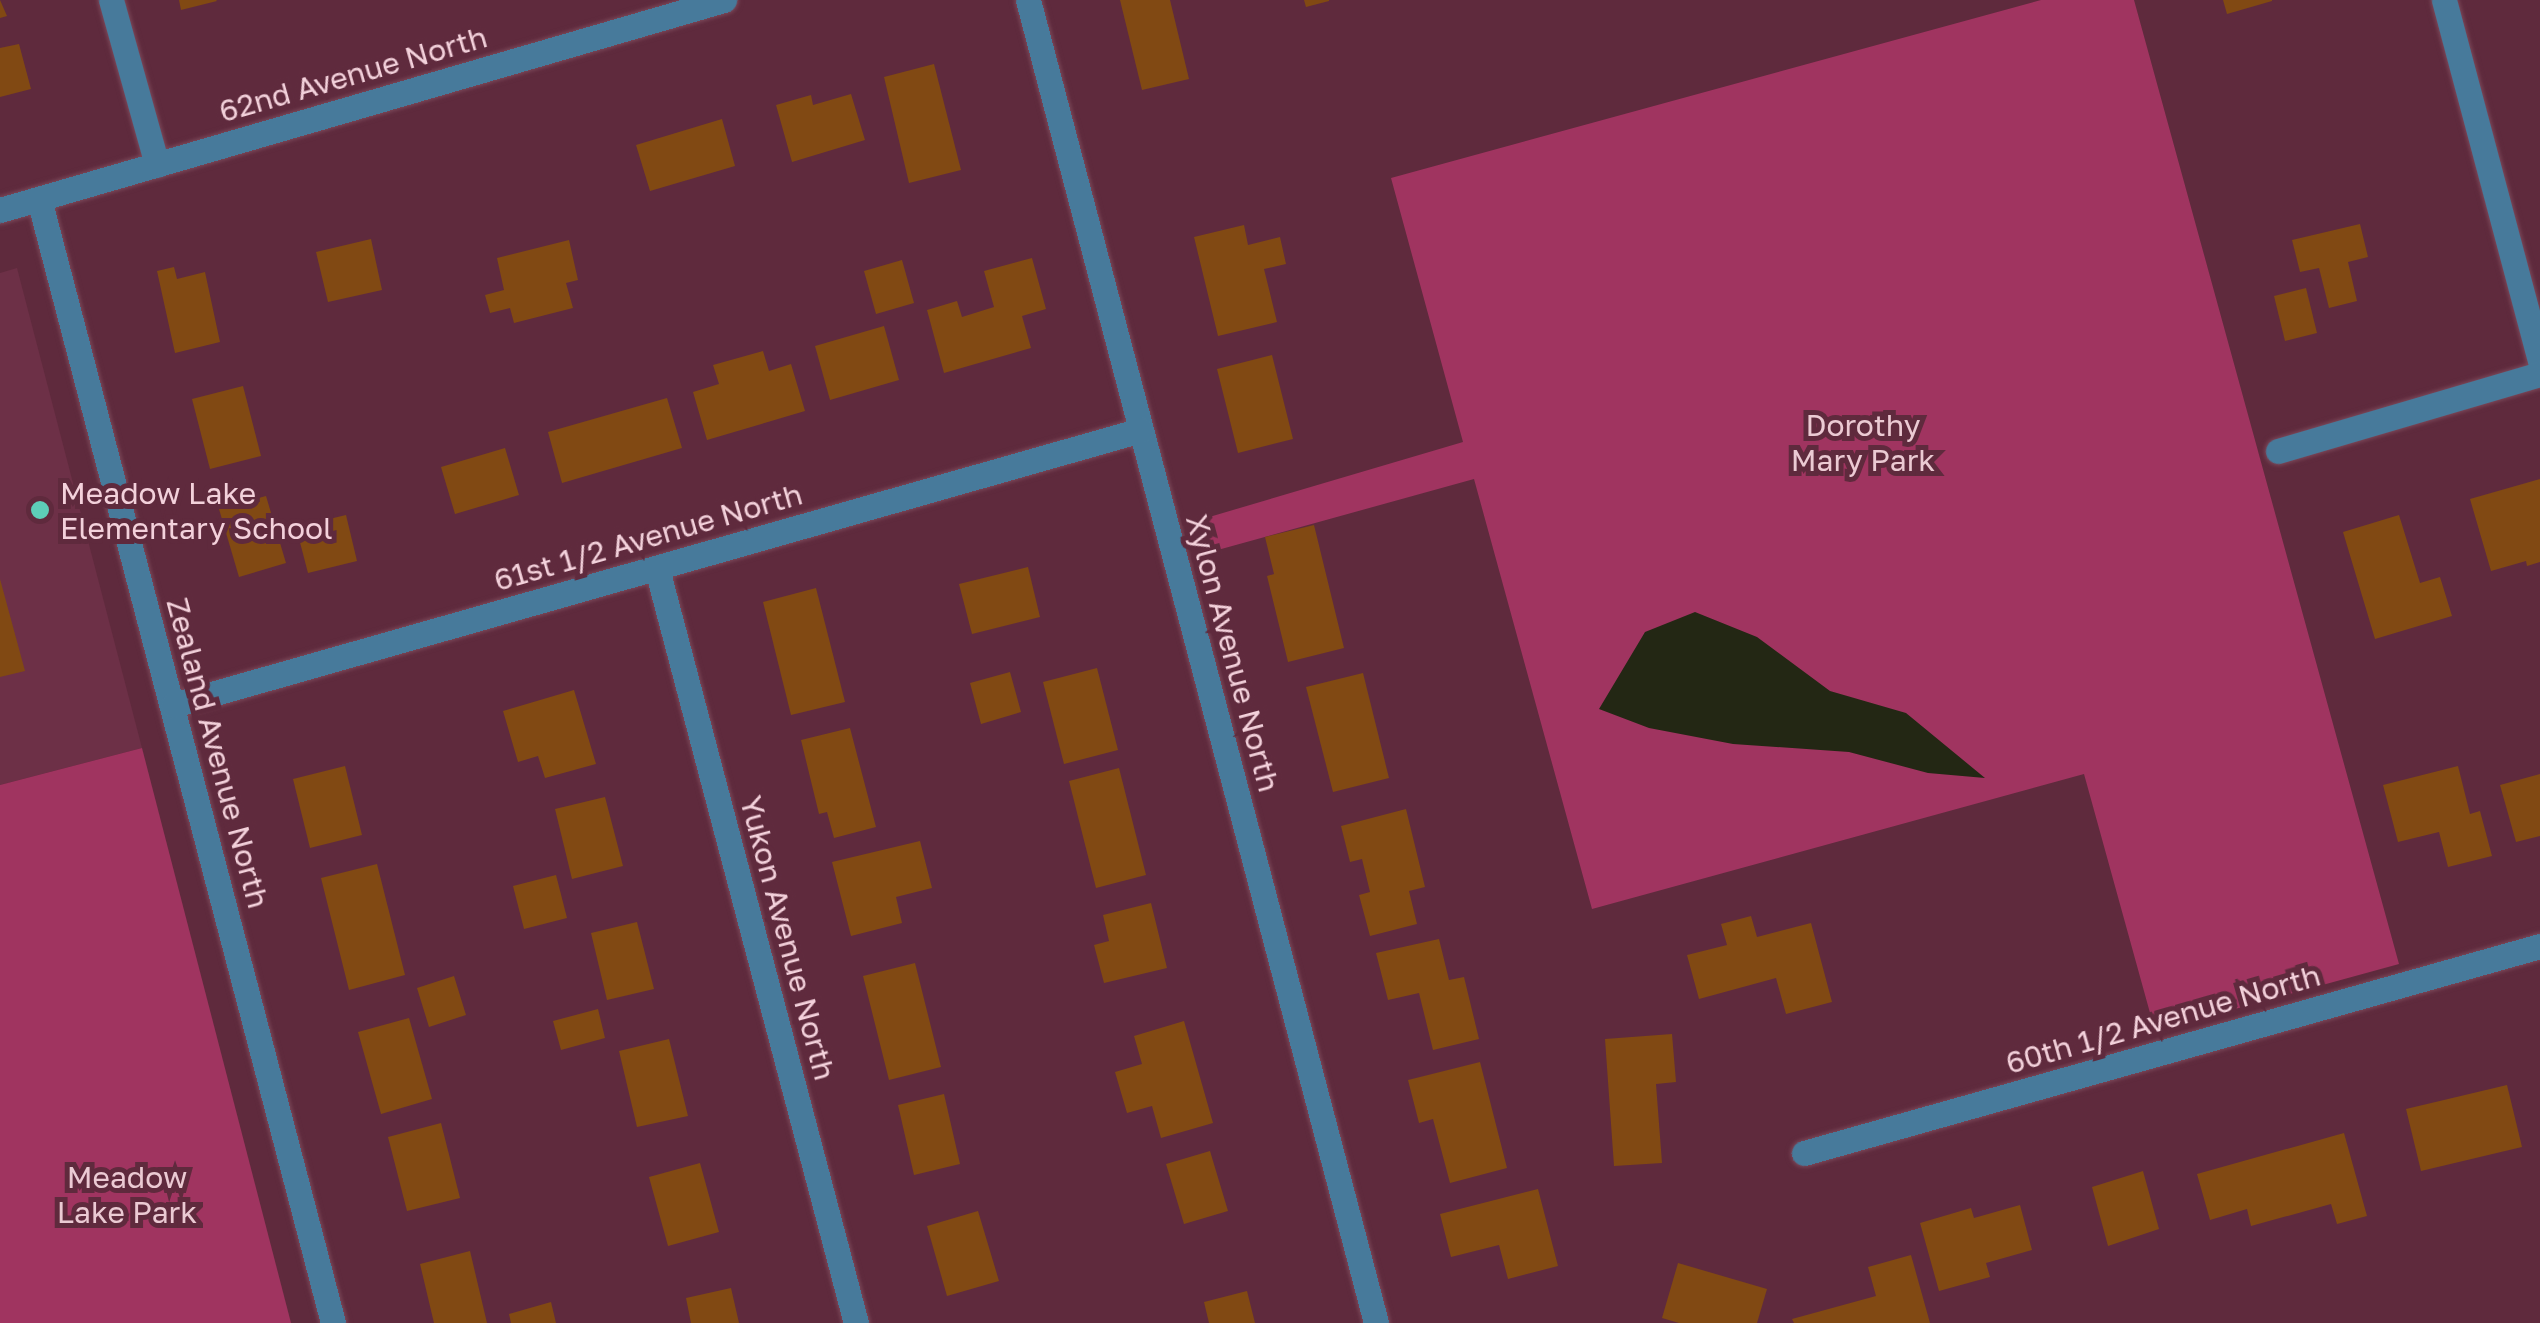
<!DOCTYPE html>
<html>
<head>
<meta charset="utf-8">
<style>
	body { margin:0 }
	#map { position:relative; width:2540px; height:1323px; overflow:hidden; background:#5f2a3d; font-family:"Golos Text",sans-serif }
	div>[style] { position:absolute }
	.built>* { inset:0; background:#6d3047 }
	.green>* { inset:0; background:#a03460 }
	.water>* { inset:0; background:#232714 }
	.building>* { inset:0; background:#814913 }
	.roads { filter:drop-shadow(0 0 2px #7a4859) drop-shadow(0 0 2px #7a4859) }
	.minor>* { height:25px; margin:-12.5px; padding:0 12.5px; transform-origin:12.5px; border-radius:12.5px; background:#477a9b }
	.dots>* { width:28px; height:28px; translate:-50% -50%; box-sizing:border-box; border:5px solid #5f2a3d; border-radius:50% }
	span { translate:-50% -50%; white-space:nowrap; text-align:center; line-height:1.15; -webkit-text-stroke:10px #5f2a3d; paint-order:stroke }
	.street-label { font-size:30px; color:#f3d1db }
	.park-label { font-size:30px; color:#ebcad3 }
	.poi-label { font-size:30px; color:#f3d1db }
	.left { translate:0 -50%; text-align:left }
</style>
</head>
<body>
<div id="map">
	<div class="built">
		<i style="clip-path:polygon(17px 268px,142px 748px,0 785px,0 273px)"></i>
	</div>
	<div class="green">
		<i style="clip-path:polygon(2041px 0,2134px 0,2399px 964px,2155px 1031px,2084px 774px,1592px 909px,1474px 479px,1196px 556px,1189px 523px,1463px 442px,1391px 178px)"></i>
		<i style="clip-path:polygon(142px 748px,291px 1323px,0 1323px,0 785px)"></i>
	</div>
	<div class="water">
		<i style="clip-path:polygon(1695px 612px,1757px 637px,1830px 691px,1906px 713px,1985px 778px,1928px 773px,1849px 752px,1733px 744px,1649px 728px,1599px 709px,1645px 632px)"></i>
	</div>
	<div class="building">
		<i style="clip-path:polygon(0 0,7px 16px,0 18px)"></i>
		<i style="clip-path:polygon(179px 0,216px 0,217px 1px,181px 10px)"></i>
		<i style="clip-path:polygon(1120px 0,1170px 0,1189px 79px,1142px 90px)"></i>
		<i style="clip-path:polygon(1304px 0,1329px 0,1329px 1px,1306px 7px)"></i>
		<i style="clip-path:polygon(2223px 0,2272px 0,2272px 1px,2227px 14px)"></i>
		<i style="clip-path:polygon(19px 44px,31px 89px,0 97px,0 48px)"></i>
		<i style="clip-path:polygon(934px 64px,961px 170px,909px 183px,884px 77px)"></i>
		<i style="clip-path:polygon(851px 94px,865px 140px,792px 162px,776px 105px,811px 95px,813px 105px)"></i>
		<i style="clip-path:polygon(722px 119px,735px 166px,650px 191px,636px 145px)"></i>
		<i style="clip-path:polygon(2360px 224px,2368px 257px,2348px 262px,2357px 301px,2329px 308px,2319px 268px,2300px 272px,2292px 240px)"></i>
		<i style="clip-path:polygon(1244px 225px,1248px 245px,1280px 237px,1286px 264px,1264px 269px,1277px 322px,1218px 336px,1194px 237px)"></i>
		<i style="clip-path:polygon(371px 239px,382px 290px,328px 302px,316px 252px)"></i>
		<i style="clip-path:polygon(569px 240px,578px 280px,566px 283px,573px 308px,514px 323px,510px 308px,490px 313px,485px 295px,504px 290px,497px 258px)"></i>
		<i style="clip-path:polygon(1032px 258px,1046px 309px,1022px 316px,1031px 348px,944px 373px,927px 310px,957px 301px,962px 317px,994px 307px,984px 271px)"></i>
		<i style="clip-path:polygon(902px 260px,914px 303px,876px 314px,864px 271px)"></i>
		<i style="clip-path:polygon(174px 267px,177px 279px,205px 272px,220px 342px,175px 353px,157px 271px)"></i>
		<i style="clip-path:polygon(2306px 288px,2317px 333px,2285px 341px,2274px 296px)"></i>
		<i style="clip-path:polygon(884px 326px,899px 380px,830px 400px,815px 346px)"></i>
		<i style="clip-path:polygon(763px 351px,769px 371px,791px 364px,805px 411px,707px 440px,693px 392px,719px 384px,713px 365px)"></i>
		<i style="clip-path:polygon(1272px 355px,1293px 439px,1238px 453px,1217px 369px)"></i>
		<i style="clip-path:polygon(243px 386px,261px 456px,210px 469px,192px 399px)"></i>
		<i style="clip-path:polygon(667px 398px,682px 448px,562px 483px,548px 432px)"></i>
		<i style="clip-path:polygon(505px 448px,519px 495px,455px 514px,441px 467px)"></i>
		<i style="clip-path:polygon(2540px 479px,2540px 562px,2527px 566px,2526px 561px,2491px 571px,2470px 499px)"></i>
		<i style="clip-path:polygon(266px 496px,286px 563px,239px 577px,219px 509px)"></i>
		<i style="clip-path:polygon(346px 515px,357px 561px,308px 573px,296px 527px)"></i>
		<i style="clip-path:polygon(2399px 515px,2420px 583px,2440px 577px,2452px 616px,2375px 639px,2343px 532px)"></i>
		<i style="clip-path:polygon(1314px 525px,1344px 648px,1288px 662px,1267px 576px,1274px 574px,1265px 537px)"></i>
		<i style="clip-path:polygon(1028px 567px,1040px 617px,972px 634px,959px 584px)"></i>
		<i style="clip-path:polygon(0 579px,25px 671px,0 677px)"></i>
		<i style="clip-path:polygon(816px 588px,845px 702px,791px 715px,763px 602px)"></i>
		<i style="clip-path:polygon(1097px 668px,1118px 750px,1064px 764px,1043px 682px)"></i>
		<i style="clip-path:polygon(1010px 672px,1021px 712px,981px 724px,970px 683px)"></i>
		<i style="clip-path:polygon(1363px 673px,1389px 778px,1333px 792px,1306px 687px)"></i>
		<i style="clip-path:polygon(574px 690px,596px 764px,545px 778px,538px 756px,518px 762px,503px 711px)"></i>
		<i style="clip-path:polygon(850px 728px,876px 827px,834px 838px,827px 812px,819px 814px,801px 740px)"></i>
		<i style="clip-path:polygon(345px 766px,362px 835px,310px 848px,293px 779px)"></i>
		<i style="clip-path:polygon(2458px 766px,2470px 814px,2480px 811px,2492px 856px,2448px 867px,2439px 832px,2398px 842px,2383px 785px)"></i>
		<i style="clip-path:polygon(1119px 768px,1146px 875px,1096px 888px,1069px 781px)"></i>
		<i style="clip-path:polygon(2540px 774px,2540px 836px,2516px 842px,2500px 785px)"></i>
		<i style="clip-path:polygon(605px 797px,623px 866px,572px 879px,555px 809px)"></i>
		<i style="clip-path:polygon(1406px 809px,1425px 887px,1409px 891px,1417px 924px,1370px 936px,1359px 895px,1370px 892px,1362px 859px,1350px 862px,1341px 826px)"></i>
		<i style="clip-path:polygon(920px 841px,932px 888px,896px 897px,902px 923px,851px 936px,832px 862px)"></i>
		<i style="clip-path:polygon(377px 864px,405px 975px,349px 990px,321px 878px)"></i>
		<i style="clip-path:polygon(556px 875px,567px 918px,524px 929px,513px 886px)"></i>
		<i style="clip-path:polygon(1151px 903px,1167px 968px,1104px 983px,1094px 945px,1109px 941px,1103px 915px)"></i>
		<i style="clip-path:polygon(1751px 916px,1757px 937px,1811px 923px,1832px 1002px,1786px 1014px,1776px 978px,1699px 999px,1687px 955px,1727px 945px,1721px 924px)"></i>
		<i style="clip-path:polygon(637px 922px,654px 989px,607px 1000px,591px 933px)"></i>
		<i style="clip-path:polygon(1439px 939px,1449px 980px,1464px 977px,1479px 1039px,1433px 1050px,1419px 993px,1388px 1000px,1376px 953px)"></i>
		<i style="clip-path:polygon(915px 963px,941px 1067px,889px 1080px,863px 976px)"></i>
		<i style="clip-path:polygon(454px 976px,466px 1015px,429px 1027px,417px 988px)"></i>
		<i style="clip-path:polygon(598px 1009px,605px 1038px,561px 1050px,553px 1021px)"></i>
		<i style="clip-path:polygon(409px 1018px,432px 1099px,381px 1114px,358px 1032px)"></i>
		<i style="clip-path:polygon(1184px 1021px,1213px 1123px,1161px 1138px,1152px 1106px,1127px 1113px,1115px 1072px,1142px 1064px,1134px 1036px)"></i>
		<i style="clip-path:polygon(1672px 1034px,1676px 1082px,1656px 1084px,1662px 1163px,1614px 1166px,1605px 1039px)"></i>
		<i style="clip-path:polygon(669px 1039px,688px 1116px,637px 1127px,619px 1051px)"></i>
		<i style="clip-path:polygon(1480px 1062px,1507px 1168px,1450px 1183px,1433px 1119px,1419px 1123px,1408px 1080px)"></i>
		<i style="clip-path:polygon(2507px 1085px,2522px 1147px,2421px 1171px,2406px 1109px)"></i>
		<i style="clip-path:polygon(944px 1094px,960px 1164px,914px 1175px,898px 1105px)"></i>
		<i style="clip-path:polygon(441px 1123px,460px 1198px,407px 1211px,388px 1137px)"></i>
		<i style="clip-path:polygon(2344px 1133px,2367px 1216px,2337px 1224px,2331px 1204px,2251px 1226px,2247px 1209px,2210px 1220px,2197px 1174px)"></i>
		<i style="clip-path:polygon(1210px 1151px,1228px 1211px,1184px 1224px,1166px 1164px)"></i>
		<i style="clip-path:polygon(700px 1163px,719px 1232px,668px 1246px,649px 1177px)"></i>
		<i style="clip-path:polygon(2143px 1171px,2159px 1229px,2108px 1246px,2092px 1187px)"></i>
		<i style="clip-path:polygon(1538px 1189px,1558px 1266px,1508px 1279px,1499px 1245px,1451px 1257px,1440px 1214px)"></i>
		<i style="clip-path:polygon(2020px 1205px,2032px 1250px,1986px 1263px,1990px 1277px,1939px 1291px,1920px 1223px,1971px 1208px,1974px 1218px)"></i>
		<i style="clip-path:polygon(978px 1211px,999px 1281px,947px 1296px,927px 1226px)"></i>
		<i style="clip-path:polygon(470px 1251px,487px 1323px,434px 1323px,420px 1264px)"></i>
		<i style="clip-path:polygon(1911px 1255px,1930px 1323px,1794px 1323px,1792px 1319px,1876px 1296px,1868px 1267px)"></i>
		<i style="clip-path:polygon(1678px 1263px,1767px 1289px,1757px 1323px,1679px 1323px,1662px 1318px)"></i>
		<i style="clip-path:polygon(731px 1288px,739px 1323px,691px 1323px,686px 1298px)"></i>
		<i style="clip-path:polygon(1247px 1291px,1255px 1323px,1209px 1323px,1204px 1302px)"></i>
		<i style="clip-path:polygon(551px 1302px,556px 1323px,511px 1323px,509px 1314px)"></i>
	</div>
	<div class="roads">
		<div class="minor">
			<i style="left:111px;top:0;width:171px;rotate:74.4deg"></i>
			<i style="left:1028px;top:0;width:1368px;rotate:75.26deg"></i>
			<i style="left:2444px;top:0;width:373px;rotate:75.1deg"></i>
			<i style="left:39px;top:199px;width:1162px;rotate:75.34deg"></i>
			<i style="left:0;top:210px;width:754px;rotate:-16.18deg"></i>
			<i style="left:2278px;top:451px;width:273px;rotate:-16.4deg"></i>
			<i style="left:657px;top:569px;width:780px;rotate:75.22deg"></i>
			<i style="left:173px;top:705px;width:1006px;rotate:-15.86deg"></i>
			<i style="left:1804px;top:1153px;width:765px;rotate:-15.71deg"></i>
		</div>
	</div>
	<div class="dots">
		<i style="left:40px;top:510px;background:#5dceb8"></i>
	</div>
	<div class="street-label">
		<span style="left:353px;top:74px;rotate:-16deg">62nd Avenue North</span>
		<span style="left:648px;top:537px;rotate:-16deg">61st 1/2 Avenue North</span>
		<span style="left:1233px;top:653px;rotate:75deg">Xylon Avenue North</span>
		<span style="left:218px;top:753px;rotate:75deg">Zealand Avenue North</span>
		<span style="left:788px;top:938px;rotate:75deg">Yukon Avenue North</span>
		<span style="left:2163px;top:1019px;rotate:-16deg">60th 1/2 Avenue North</span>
	</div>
	<div class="park-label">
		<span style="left:1863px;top:442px">Dorothy<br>Mary Park</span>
		<span style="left:127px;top:1194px">Meadow<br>Lake Park</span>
	</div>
	<div class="poi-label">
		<span class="left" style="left:60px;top:510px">Meadow Lake<br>Elementary School</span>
	</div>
</div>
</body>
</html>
